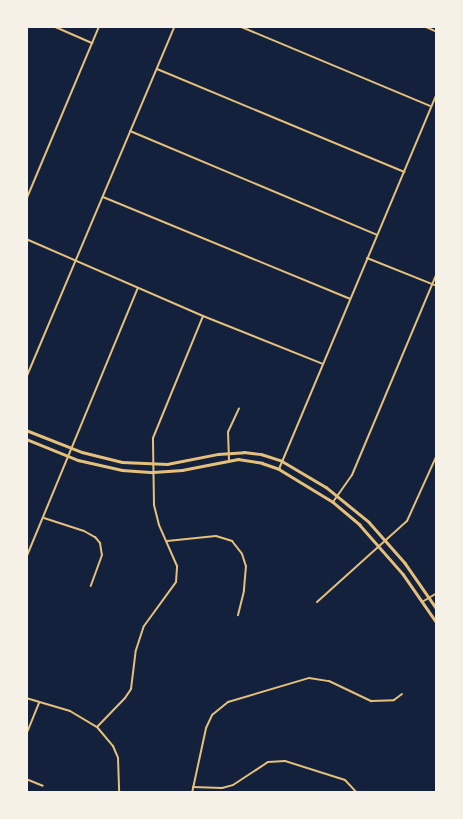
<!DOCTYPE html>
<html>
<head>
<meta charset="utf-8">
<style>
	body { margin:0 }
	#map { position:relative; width:463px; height:819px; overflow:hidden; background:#14213d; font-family:"Source Sans 3",sans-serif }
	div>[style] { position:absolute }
	.minor>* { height:2px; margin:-1px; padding:0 1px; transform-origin:1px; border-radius:1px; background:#e5c07b }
	.tertiary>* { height:2.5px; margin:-1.25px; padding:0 1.25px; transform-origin:1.25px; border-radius:1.25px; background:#e5c07b }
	span { translate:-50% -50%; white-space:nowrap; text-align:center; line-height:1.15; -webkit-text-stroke:4.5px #f6f1e7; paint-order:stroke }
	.frame { position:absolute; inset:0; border:28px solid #f6f1e7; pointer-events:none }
</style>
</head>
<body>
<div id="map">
	<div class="minor">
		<i style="left:53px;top:26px;width:43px;rotate:23.6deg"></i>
		<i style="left:239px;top:26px;width:207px;rotate:22.7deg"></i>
		<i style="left:424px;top:26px;width:14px;rotate:25deg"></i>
		<i style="left:157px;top:69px;width:268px;rotate:22.6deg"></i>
		<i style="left:130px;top:131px;width:268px;rotate:22.8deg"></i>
		<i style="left:103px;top:197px;width:267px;rotate:22.4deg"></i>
		<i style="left:26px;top:200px;width:189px;rotate:-67.2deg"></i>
		<i style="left:26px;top:239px;width:193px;rotate:23.5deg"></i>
		<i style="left:203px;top:316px;width:129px;rotate:21.8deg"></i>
		<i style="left:367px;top:258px;width:75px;rotate:21.8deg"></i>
		<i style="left:26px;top:378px;width:382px;rotate:-67.1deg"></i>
		<i style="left:229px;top:460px;width:28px;rotate:-92deg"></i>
		<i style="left:228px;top:432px;width:26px;rotate:-65deg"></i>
		<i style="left:279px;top:469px;width:408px;rotate:-67.2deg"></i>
		<i style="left:333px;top:502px;width:33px;rotate:-55deg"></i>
		<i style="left:352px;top:475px;width:219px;rotate:-67.2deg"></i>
		<i style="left:44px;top:518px;width:42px;rotate:18deg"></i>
		<i style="left:84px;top:531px;width:13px;rotate:29deg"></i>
		<i style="left:95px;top:537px;width:8px;rotate:50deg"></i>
		<i style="left:100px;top:543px;width:12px;rotate:81deg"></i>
		<i style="left:102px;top:555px;width:33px;rotate:110deg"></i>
		<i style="left:167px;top:541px;width:49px;rotate:-5.8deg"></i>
		<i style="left:216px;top:536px;width:17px;rotate:17deg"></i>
		<i style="left:232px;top:541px;width:16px;rotate:52deg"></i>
		<i style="left:242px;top:554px;width:13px;rotate:72deg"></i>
		<i style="left:246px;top:566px;width:25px;rotate:95deg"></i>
		<i style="left:244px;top:591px;width:25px;rotate:104deg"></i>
		<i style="left:26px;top:558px;width:292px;rotate:-67.5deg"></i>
		<i style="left:317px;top:602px;width:121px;rotate:-42deg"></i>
		<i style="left:407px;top:521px;width:72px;rotate:-65.6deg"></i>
		<i style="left:422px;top:602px;width:17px;rotate:-31deg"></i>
		<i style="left:26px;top:698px;width:46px;rotate:16.5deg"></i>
		<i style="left:70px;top:711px;width:31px;rotate:31deg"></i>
		<i style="left:97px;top:727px;width:25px;rotate:50deg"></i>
		<i style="left:113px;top:746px;width:13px;rotate:67deg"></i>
		<i style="left:118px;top:758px;width:35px;rotate:88deg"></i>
		<i style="left:97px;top:727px;width:40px;rotate:-46deg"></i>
		<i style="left:125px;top:698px;width:11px;rotate:-56deg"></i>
		<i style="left:131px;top:689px;width:39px;rotate:-83deg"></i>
		<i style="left:136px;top:650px;width:25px;rotate:-72deg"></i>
		<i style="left:144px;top:626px;width:54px;rotate:-54deg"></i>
		<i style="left:176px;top:582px;width:16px;rotate:-86deg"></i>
		<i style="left:177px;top:566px;width:45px;rotate:-113.7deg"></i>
		<i style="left:159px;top:525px;width:21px;rotate:-104deg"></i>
		<i style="left:154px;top:505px;width:67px;rotate:-90.9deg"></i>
		<i style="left:153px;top:438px;width:132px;rotate:-67.7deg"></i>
		<i style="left:26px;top:735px;width:35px;rotate:-68deg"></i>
		<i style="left:26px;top:779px;width:18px;rotate:22deg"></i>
		<i style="left:193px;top:787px;width:29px;rotate:2deg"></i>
		<i style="left:222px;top:788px;width:11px;rotate:-15deg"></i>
		<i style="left:233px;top:785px;width:42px;rotate:-33.3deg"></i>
		<i style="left:268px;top:762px;width:17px;rotate:-3deg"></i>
		<i style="left:285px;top:761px;width:63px;rotate:17.6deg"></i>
		<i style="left:345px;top:780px;width:18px;rotate:47deg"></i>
		<i style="left:192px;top:793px;width:66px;rotate:-77.8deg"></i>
		<i style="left:206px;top:728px;width:14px;rotate:-65deg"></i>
		<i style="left:212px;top:715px;width:21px;rotate:-39deg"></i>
		<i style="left:228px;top:702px;width:84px;rotate:-16.5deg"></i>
		<i style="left:309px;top:678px;width:20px;rotate:9deg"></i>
		<i style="left:329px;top:681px;width:47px;rotate:25.5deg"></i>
		<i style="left:371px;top:701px;width:23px;rotate:-2deg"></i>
		<i style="left:394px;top:700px;width:10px;rotate:-37deg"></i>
	</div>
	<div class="tertiary">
		<i style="left:26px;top:430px;width:60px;rotate:21.4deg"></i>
		<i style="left:82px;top:452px;width:41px;rotate:14deg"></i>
		<i style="left:122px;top:462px;width:45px;rotate:2.5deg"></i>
		<i style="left:167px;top:464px;width:52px;rotate:-11.1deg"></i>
		<i style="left:218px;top:454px;width:26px;rotate:-4deg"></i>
		<i style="left:244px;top:452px;width:17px;rotate:7deg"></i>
		<i style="left:261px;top:454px;width:22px;rotate:18deg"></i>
		<i style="left:282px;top:461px;width:51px;rotate:30.6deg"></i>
		<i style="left:326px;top:487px;width:55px;rotate:39.1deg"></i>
		<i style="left:369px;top:522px;width:55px;rotate:48.7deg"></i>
		<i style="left:405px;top:563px;width:56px;rotate:55.2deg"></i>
		<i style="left:26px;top:439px;width:56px;rotate:22deg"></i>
		<i style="left:78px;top:460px;width:45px;rotate:12.8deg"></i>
		<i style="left:122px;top:470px;width:31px;rotate:4deg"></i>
		<i style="left:153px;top:472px;width:29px;rotate:-4deg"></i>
		<i style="left:182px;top:470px;width:57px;rotate:-11.1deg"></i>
		<i style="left:238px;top:459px;width:24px;rotate:9deg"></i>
		<i style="left:262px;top:463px;width:18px;rotate:19deg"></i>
		<i style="left:279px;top:469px;width:63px;rotate:31.4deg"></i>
		<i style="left:333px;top:502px;width:35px;rotate:40deg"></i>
		<i style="left:360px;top:525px;width:65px;rotate:48.7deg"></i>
		<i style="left:403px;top:574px;width:60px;rotate:55.2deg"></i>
	</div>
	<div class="frame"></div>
</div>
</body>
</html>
